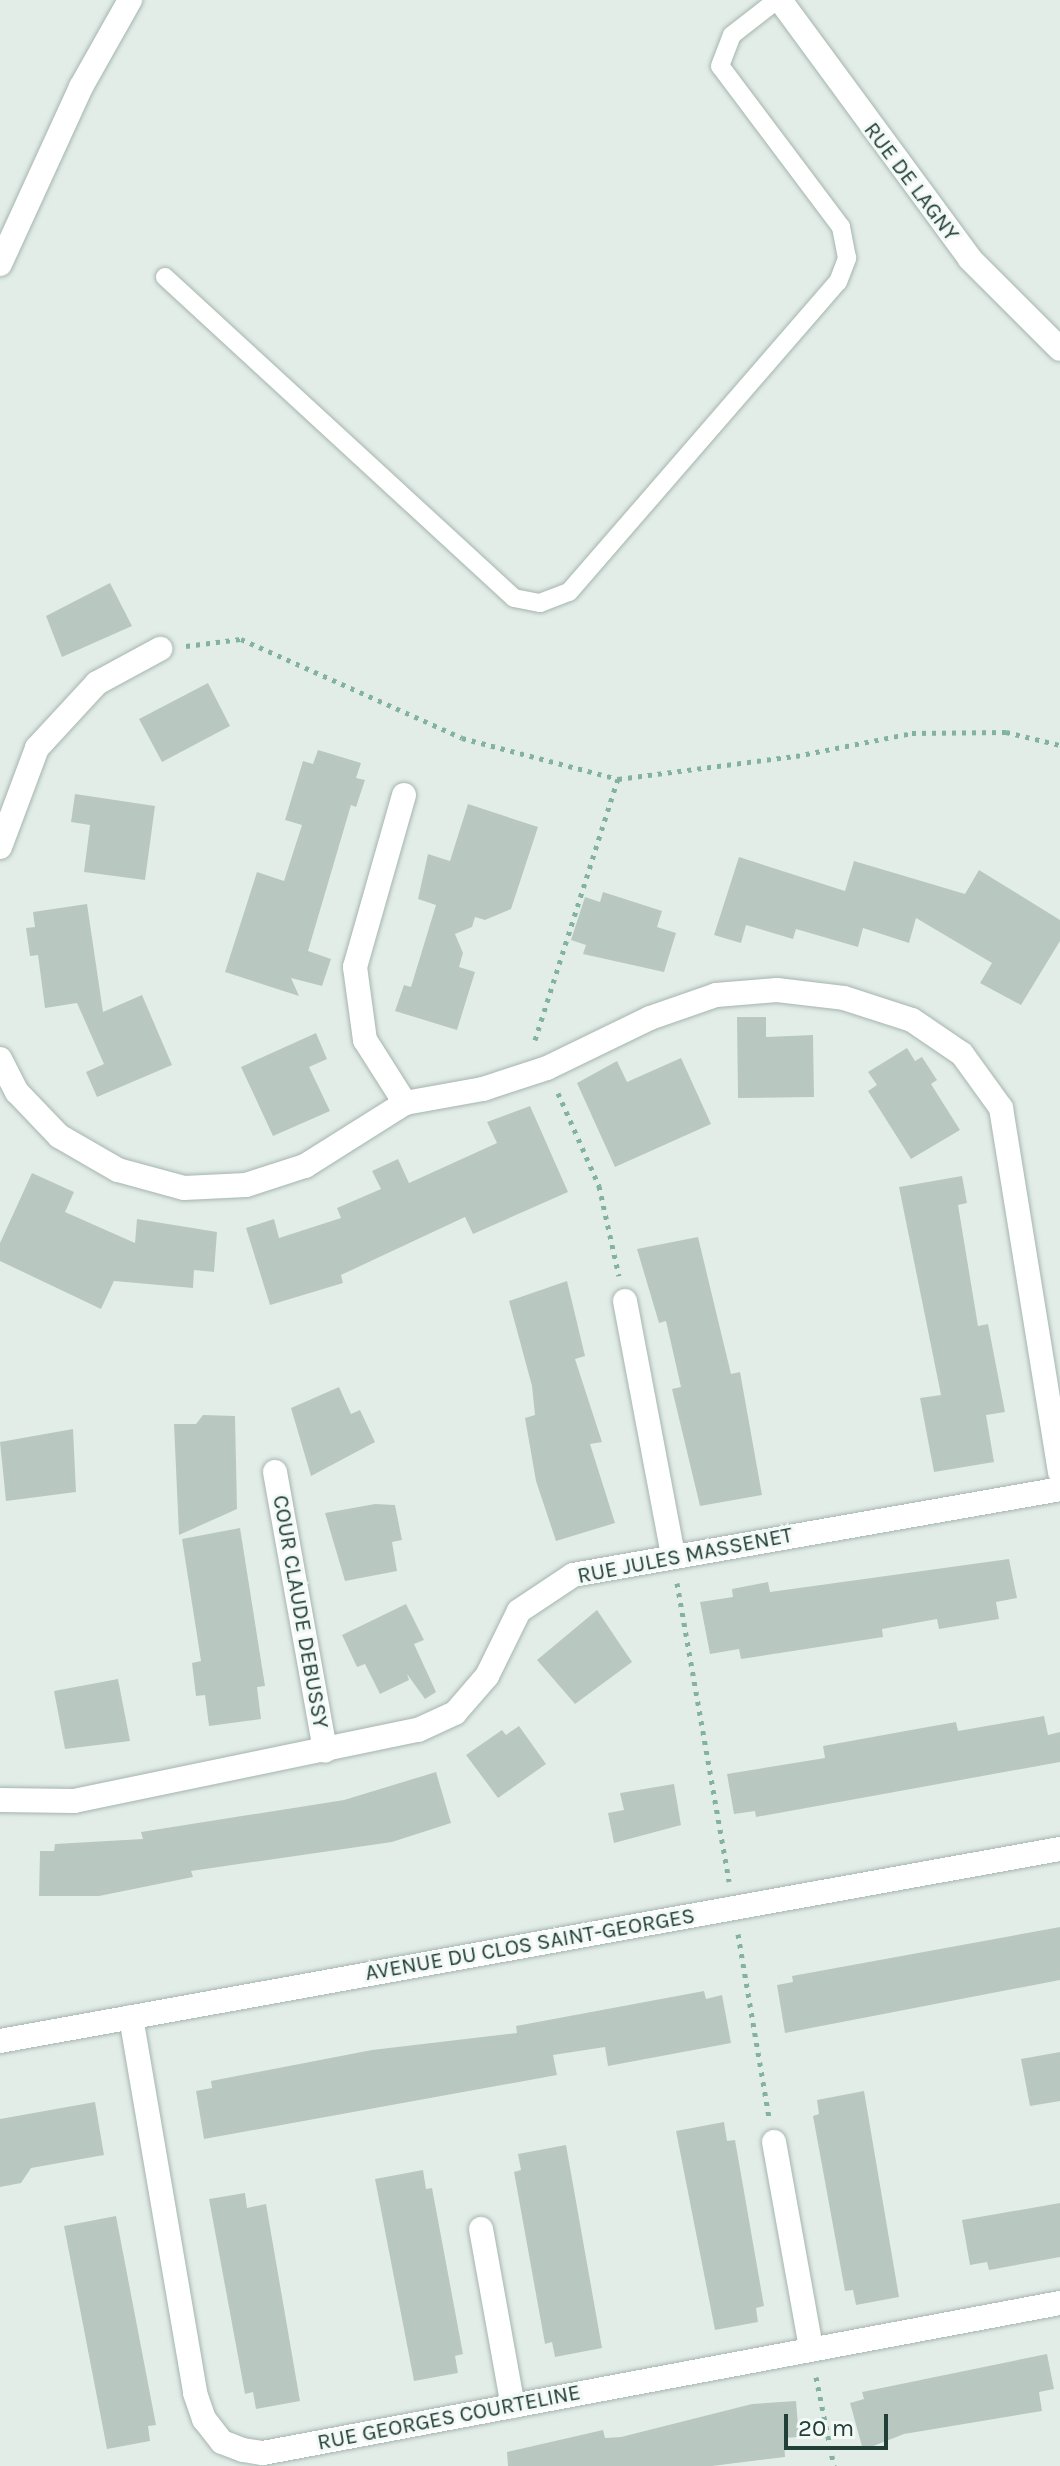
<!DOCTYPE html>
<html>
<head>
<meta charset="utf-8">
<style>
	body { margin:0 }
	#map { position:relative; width:1060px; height:2466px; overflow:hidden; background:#e3ede8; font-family:Karla,sans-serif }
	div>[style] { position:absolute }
	.building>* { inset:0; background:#b8c8c1 }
	.path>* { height:5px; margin-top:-2.5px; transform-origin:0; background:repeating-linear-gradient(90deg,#82b2a2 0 4px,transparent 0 10px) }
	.roads { filter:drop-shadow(0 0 2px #a5b5af) drop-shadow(0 0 2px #a5b5af) }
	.lane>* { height:18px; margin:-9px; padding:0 9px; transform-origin:9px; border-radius:9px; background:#fff }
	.street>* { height:24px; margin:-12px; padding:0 12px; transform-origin:12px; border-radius:12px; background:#fff }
	.secondary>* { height:24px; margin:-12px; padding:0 12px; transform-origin:12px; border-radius:12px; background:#fff }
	span { translate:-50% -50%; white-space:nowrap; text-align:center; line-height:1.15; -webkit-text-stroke:6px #f3f9f6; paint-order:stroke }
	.street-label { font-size:22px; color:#223f37 }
	.scale { position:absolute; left:784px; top:2414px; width:104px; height:36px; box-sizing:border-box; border:4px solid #223f37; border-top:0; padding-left:10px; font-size:24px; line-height:28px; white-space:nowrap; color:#223f37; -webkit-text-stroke:6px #f3f9f6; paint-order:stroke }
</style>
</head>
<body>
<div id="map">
	<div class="building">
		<i style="clip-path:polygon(110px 583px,132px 626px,62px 657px,46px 616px)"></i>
		<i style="clip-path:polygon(208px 683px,230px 726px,162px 762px,139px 719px)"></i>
		<i style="clip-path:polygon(318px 750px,361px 763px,356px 778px,365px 780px,356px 807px,351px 805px,308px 951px,331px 959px,322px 986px,291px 978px,299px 996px,225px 972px,257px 872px,284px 881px,302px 825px,285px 820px,303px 761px,313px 764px)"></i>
		<i style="clip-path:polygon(75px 794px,155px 806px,145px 880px,84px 872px,90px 825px,71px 822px)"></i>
		<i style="clip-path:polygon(468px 804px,538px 827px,511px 909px,485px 920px,475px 917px,472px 927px,455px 934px,463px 953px,459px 967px,475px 972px,457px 1030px,395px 1011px,404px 985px,411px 987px,436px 905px,418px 899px,428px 854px,450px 861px)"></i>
		<i style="clip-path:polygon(739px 857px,845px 891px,854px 861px,965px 894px,979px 870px,1060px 920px,1060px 941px,1021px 1005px,980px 983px,992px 963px,916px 918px,909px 943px,863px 928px,858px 947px,796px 929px,793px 939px,746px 925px,741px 943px,714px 935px)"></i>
		<i style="clip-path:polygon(603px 892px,662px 911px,657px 927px,676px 933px,664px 972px,583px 954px,586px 945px,571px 940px,585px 897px,600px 902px)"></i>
		<i style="clip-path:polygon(87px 904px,103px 1012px,142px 995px,172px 1065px,97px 1097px,86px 1072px,104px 1064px,77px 1003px,45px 1008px,38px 955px,30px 956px,26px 928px,35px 927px,33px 912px)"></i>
		<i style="clip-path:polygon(737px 1017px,766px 1017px,766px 1037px,813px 1035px,814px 1097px,738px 1098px)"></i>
		<i style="clip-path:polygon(316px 1033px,327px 1059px,309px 1067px,330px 1111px,273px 1136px,241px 1067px)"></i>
		<i style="clip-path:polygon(907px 1048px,915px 1061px,922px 1057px,937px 1080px,931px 1084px,960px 1130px,911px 1159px,868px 1091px,877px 1085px,868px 1072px)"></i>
		<i style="clip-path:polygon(681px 1058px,711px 1124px,615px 1167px,577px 1083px,617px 1061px,627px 1082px)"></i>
		<i style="clip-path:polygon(530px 1106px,568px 1192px,473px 1234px,465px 1217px,341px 1275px,343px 1283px,270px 1305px,246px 1228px,274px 1219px,279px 1238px,341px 1218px,337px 1208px,381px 1189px,372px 1171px,398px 1159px,409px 1183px,497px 1143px,487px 1122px)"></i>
		<i style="clip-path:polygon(32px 1173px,74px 1192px,65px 1212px,135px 1243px,137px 1219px,217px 1232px,214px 1272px,194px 1270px,193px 1288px,114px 1281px,101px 1309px,0 1261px,0 1243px)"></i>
		<i style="clip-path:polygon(962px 1176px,967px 1203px,958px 1205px,978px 1326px,988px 1324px,1005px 1412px,986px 1415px,994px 1462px,934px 1472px,920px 1398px,941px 1395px,899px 1187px)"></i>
		<i style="clip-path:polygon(698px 1237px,731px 1374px,740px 1372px,762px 1495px,700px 1506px,672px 1389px,681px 1387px,666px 1321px,659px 1323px,637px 1249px)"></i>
		<i style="clip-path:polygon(567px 1281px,585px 1356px,575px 1359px,602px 1442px,590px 1444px,615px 1523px,556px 1541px,536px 1481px,525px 1418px,535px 1415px,532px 1386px,509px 1301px)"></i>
		<i style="clip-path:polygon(339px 1387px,351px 1414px,360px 1410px,375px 1442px,311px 1476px,291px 1408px)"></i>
		<i style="clip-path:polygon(203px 1415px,235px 1416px,237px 1509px,179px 1535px,174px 1424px,196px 1424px)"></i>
		<i style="clip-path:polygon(73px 1429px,76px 1492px,6px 1501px,0 1442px)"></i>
		<i style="clip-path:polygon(375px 1504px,395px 1505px,402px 1540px,392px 1542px,397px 1571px,345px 1581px,325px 1513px)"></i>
		<i style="clip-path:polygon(240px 1528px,265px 1686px,257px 1687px,261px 1719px,209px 1726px,205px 1695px,196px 1696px,192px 1663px,201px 1661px,182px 1539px)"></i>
		<i style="clip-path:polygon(1009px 1559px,1017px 1598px,996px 1602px,999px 1619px,939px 1629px,937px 1619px,882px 1629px,883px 1637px,741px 1659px,739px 1649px,710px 1654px,700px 1602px,733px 1597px,732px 1589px,768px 1582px,770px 1592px)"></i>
		<i style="clip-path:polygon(406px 1604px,424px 1640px,414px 1644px,436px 1692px,425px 1699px,407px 1674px,409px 1680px,380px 1694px,365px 1664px,357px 1667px,342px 1635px)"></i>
		<i style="clip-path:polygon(597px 1610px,632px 1662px,575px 1704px,537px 1660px)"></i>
		<i style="clip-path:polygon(118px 1679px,130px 1741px,65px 1749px,54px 1691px)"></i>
		<i style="clip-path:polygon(1044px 1716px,1048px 1735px,1060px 1732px,1060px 1762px,756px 1817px,755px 1811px,734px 1814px,727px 1774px,825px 1758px,823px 1746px,911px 1730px,956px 1722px,958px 1731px)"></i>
		<i style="clip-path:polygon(519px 1726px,546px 1764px,498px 1798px,466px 1755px,502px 1730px,506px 1735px)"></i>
		<i style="clip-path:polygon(436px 1772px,451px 1823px,392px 1842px,191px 1871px,193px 1877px,99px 1896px,39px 1896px,40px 1851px,54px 1851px,55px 1844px,143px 1839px,141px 1832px,344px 1800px)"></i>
		<i style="clip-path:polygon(674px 1784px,681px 1825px,614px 1843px,608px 1813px,624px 1810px,620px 1793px)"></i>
		<i style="clip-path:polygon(1060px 1927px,1060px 1980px,785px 2033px,777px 1985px,793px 1982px,792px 1976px)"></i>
		<i style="clip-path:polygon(704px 1991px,706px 1999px,722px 1995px,731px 2043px,608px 2066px,605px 2047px,553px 2055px,557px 2075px,204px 2139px,196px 2091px,212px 2088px,211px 2081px,372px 2050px,517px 2033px,516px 2026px)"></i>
		<i style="clip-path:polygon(1060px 2052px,1060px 2101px,1030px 2106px,1021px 2059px)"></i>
		<i style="clip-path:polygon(864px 2091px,899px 2297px,856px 2305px,853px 2290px,845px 2291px,813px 2116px,819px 2114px,817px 2100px)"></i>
		<i style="clip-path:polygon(95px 2102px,104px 2155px,31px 2168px,21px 2183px,0 2187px,0 2119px)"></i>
		<i style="clip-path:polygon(724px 2122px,727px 2141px,735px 2140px,764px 2306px,756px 2308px,758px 2322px,715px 2330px,676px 2131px)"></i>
		<i style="clip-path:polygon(566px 2145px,602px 2348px,555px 2357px,552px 2342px,545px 2344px,514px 2172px,521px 2170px,518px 2154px)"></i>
		<i style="clip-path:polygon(423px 2170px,426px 2189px,432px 2188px,463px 2354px,455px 2356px,458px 2373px,414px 2381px,375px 2179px)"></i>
		<i style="clip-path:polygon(245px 2193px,247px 2208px,266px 2204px,300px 2401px,256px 2409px,253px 2392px,245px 2394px,209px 2199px)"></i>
		<i style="clip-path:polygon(1060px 2203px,1060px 2257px,989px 2270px,987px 2262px,970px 2265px,962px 2220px)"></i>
		<i style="clip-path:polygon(116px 2216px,156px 2425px,148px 2426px,150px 2441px,107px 2449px,64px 2226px)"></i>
		<i style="clip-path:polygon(1047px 2354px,1054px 2389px,1039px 2392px,1042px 2411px,904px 2434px,863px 2450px,850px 2403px,864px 2399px,862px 2392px)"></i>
		<i style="clip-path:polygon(796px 2401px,799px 2437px,784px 2438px,785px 2457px,712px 2466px,508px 2466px,507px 2452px,603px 2430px,605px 2438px,621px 2437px,752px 2404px)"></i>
	</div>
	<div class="path">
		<i style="left:186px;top:646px;width:55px;rotate:-7.3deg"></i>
		<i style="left:241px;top:639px;width:242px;rotate:24.1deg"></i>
		<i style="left:462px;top:738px;width:161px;rotate:14.7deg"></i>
		<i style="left:535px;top:1040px;width:274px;rotate:-72.4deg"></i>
		<i style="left:618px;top:779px;width:179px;rotate:-7.4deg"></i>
		<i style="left:796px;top:756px;width:118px;rotate:-11.2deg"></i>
		<i style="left:912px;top:733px;width:94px;rotate:-0.6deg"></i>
		<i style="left:1006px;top:732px;width:56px;rotate:13.5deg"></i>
		<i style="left:558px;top:1093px;width:102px;rotate:66.2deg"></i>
		<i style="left:599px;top:1186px;width:92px;rotate:77.5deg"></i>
		<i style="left:677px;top:1583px;width:303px;rotate:80.1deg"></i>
		<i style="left:738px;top:1934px;width:186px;rotate:80.4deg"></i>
		<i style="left:816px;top:2377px;width:91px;rotate:78.6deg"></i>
	</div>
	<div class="roads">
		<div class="lane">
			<i style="left:165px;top:277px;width:474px;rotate:42.6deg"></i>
			<i style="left:514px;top:598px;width:26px;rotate:11deg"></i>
			<i style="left:540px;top:603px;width:31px;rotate:-21deg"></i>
			<i style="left:569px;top:592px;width:410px;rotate:-49.1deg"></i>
			<i style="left:838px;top:282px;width:26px;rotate:-69deg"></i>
			<i style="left:847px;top:258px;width:32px;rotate:-101deg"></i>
			<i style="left:841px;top:227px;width:201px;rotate:-126.9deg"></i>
			<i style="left:720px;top:66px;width:33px;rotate:-69deg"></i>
			<i style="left:732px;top:35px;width:57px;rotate:-37.9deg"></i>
		</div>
		<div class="street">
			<i style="left:404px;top:795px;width:179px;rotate:105.9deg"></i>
			<i style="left:355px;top:967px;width:74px;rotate:82.2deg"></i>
			<i style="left:365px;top:1040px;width:75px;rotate:57.6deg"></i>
			<i style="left:0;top:847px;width:106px;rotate:-69.5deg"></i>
			<i style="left:37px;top:748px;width:88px;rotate:-47.3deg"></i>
			<i style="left:97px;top:683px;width:72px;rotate:-28.4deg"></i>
			<i style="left:0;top:1059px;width:37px;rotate:63deg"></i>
			<i style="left:17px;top:1092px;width:61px;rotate:46.3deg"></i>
			<i style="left:59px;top:1136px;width:68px;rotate:30deg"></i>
			<i style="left:118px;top:1170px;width:68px;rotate:15.3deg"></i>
			<i style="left:184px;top:1188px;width:62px;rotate:-2.8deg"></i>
			<i style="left:246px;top:1185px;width:62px;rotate:-17.9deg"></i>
			<i style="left:305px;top:1166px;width:118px;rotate:-32.2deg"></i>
			<i style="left:405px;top:1103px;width:79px;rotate:-10.2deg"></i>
			<i style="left:483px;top:1089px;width:67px;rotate:-18.2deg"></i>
			<i style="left:547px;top:1068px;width:114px;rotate:-25.9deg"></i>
			<i style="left:650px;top:1018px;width:70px;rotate:-19.2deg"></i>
			<i style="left:716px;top:995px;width:61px;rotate:-4.7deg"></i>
			<i style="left:777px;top:990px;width:67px;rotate:6.8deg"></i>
			<i style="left:844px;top:998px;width:71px;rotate:17.9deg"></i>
			<i style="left:912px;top:1020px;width:60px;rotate:34.2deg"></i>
			<i style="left:962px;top:1054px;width:67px;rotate:54.2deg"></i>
			<i style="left:1001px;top:1108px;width:369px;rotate:80.8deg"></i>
			<i style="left:625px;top:1301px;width:258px;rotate:79.3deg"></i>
			<i style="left:275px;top:1472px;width:283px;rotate:79.8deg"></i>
			<i style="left:0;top:1800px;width:74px;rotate:0.8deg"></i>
			<i style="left:74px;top:1801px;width:351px;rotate:-11.7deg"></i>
			<i style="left:418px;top:1730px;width:41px;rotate:-24.7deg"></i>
			<i style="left:455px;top:1713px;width:49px;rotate:-49.1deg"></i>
			<i style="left:487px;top:1676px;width:72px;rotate:-63.8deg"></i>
			<i style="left:519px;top:1611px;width:65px;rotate:-33.7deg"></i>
			<i style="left:573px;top:1575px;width:495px;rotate:-10deg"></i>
			<i style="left:131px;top:2017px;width:381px;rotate:80.3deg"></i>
			<i style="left:195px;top:2393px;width:28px;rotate:71deg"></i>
			<i style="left:204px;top:2419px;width:29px;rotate:52deg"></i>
			<i style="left:222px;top:2442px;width:22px;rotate:21deg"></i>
			<i style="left:243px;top:2450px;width:20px;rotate:9deg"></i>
			<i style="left:263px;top:2453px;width:811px;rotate:-10.66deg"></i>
			<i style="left:0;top:2041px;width:1077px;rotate:-10.27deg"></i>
			<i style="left:774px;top:2142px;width:209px;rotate:79.8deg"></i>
			<i style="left:481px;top:2229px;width:180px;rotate:79.8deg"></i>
		</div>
		<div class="secondary">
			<i style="left:780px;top:0;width:321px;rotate:53.7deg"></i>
			<i style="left:970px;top:259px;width:127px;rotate:45deg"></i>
			<i style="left:0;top:264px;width:195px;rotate:-65.4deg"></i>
			<i style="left:81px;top:87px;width:100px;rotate:-60.6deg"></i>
		</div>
	</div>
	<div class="street-label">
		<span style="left:911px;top:182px;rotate:53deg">RUE DE LAGNY</span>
		<span style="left:685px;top:1556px;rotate:-11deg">RUE JULES MASSENET</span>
		<span style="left:300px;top:1612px;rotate:80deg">COUR CLAUDE DEBUSSY</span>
		<span style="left:530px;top:1945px;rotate:-10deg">AVENUE DU CLOS SAINT-GEORGES</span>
		<span style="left:449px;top:2418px;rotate:-11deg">RUE GEORGES COURTELINE</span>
	</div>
	<div class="scale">20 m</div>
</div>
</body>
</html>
